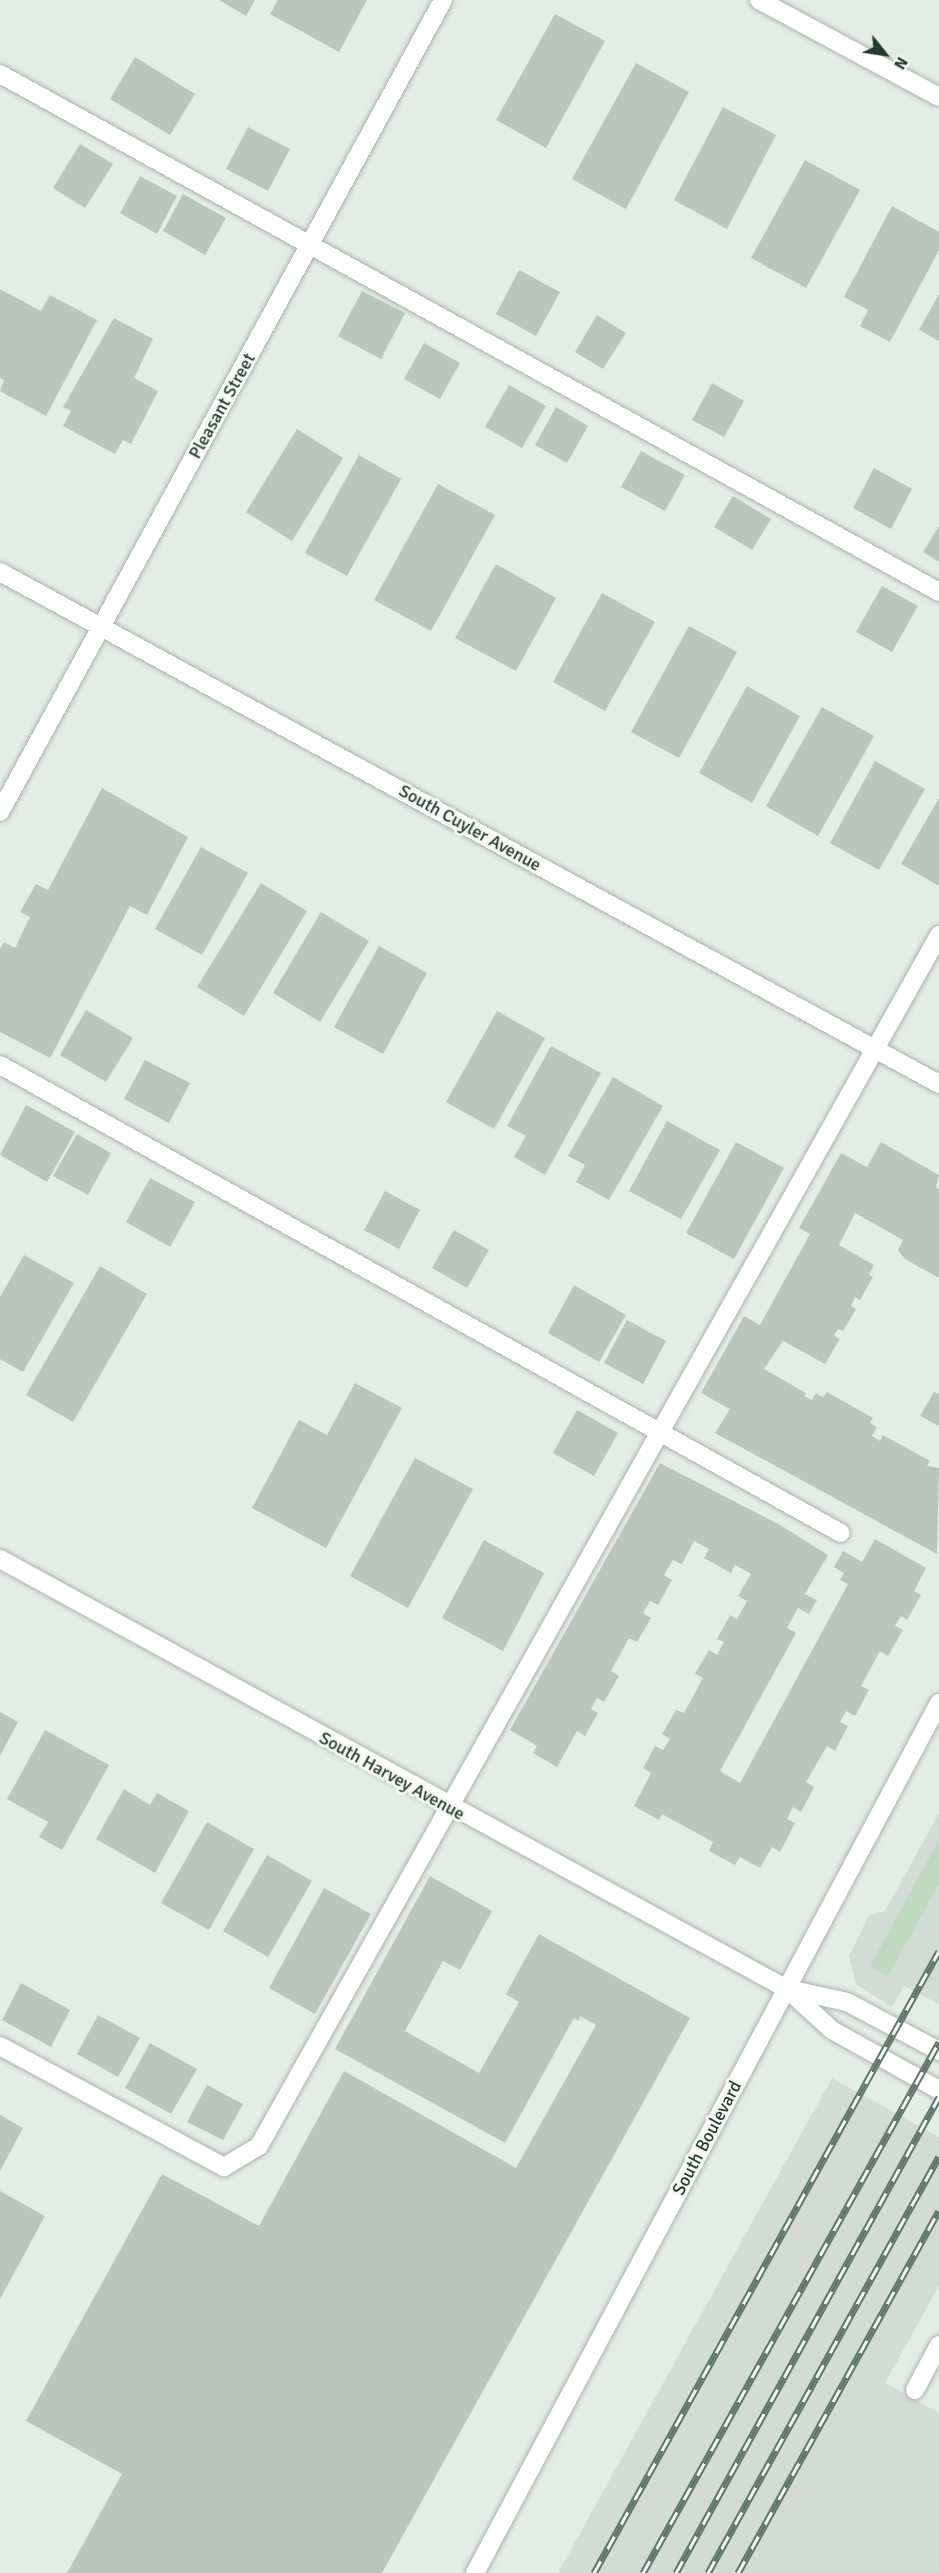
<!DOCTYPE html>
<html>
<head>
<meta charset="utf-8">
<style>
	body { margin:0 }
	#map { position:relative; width:939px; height:2573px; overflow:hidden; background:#e4ece7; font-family:Signika,sans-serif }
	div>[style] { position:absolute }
	.built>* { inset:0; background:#d2dbd5 }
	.green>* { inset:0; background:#bfdac1 }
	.building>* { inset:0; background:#b9c6bf }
	.roads { filter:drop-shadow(0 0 2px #a7b3ad) drop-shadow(0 0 2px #a7b3ad) }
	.service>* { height:18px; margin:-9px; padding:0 9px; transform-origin:9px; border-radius:9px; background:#fff }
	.minor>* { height:18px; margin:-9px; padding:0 9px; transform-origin:9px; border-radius:9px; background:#fff }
	.tertiary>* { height:18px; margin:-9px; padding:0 9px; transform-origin:9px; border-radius:9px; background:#fff }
	.rail>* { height:7px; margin-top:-3.5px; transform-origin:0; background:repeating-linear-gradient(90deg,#f4f8f5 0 14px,#60766c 0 28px); box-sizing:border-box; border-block:2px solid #60766c }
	span { translate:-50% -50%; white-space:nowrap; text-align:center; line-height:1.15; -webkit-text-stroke:6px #f4f8f5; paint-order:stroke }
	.street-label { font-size:18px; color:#253b31 }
	.north { position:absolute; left:855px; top:24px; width:60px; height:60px; -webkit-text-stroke:4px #f4f8f5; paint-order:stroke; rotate:120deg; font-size:16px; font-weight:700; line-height:24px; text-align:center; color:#253b31 }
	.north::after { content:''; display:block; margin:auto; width:21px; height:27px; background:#253b31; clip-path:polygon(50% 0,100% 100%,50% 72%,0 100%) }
</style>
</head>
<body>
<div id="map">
	<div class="built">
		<i style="clip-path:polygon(939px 1813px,939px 2004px,904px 1986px,892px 2007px,856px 1984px,849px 1956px,869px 1915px,885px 1911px)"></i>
		<i style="clip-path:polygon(832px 2078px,939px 2137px,939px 2286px,885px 2383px,939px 2413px,939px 2573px,558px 2573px)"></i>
	</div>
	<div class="green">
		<i style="clip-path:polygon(939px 1840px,939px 1884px,888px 1976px,870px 1966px)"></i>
	</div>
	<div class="building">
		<i style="clip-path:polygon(219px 0,255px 0,246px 16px)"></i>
		<i style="clip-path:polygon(278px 0,367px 0,339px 52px,270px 14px)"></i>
		<i style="clip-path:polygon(555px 14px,605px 41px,546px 148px,496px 120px)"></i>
		<i style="clip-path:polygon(135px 57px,195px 94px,170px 135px,110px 99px)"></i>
		<i style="clip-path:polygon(636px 63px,689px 92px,626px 209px,572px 179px)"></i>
		<i style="clip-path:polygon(723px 107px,776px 135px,727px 229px,674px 200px)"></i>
		<i style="clip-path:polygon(248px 127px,290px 149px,268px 191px,226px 169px)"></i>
		<i style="clip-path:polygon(80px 144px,113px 164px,85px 208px,53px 188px)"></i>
		<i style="clip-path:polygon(805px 160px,860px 190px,806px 288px,751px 258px)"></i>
		<i style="clip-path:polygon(140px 176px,177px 196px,157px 234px,120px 213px)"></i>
		<i style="clip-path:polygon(183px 194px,226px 218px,205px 255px,163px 231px)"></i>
		<i style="clip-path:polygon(892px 206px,939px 232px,939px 250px,890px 342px,860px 326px,868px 310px,844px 297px)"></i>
		<i style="clip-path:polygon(519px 270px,560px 292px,536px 336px,496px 314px)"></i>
		<i style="clip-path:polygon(0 289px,41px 311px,50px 295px,97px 320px,46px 416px,0 391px,4px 380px,0 378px)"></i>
		<i style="clip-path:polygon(362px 291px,405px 313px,381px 359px,338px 336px)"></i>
		<i style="clip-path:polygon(939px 294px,939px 341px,919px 330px)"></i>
		<i style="clip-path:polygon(597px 315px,626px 333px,603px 369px,575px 352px)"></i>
		<i style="clip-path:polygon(114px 318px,153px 339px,134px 378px,158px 391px,131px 444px,123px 440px,115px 454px,63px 426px,71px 411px,63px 407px)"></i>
		<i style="clip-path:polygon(424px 343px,460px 363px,440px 399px,404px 379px)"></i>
		<i style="clip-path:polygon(712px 383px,744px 401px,724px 437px,692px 420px)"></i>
		<i style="clip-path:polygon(509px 385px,546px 406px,522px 448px,485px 427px)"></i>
		<i style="clip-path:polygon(556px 407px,588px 426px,567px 463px,535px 445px)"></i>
		<i style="clip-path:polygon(297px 429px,343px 458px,292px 541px,246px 512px)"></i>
		<i style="clip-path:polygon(641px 451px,685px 475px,665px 511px,621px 487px)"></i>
		<i style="clip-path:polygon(359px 455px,401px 479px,347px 576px,305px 553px)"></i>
		<i style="clip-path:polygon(874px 468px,912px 489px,891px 529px,853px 508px)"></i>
		<i style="clip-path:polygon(438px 484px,495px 515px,431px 631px,374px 600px)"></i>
		<i style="clip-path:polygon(733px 496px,771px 519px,752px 550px,714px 527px)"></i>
		<i style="clip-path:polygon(939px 526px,939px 562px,923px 552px)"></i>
		<i style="clip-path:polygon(496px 564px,556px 598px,516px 671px,455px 638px)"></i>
		<i style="clip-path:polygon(882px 586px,918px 606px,892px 652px,856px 632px)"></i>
		<i style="clip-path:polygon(602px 593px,655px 622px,605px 711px,553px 682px)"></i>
		<i style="clip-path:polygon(689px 626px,737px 652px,679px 758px,631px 732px)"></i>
		<i style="clip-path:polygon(747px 686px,800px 716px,752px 803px,699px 773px)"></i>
		<i style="clip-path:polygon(822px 707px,874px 736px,818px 836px,766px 806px)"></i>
		<i style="clip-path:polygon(875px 761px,925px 789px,879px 870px,830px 843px)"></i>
		<i style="clip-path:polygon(102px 788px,188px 837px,147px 915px,130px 906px,50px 1058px,0 1032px,0 949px,4px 942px,15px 948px,30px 917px,20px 912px,36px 884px,48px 890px)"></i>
		<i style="clip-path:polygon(939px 798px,939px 886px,901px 864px)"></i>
		<i style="clip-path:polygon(201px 847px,248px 873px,202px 955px,155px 929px)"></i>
		<i style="clip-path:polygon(261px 883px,307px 911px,244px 1016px,197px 987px)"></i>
		<i style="clip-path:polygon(321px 912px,369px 941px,320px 1022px,273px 993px)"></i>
		<i style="clip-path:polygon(379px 946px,427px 973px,383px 1054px,334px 1027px)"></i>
		<i style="clip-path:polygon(86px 1010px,133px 1038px,106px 1082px,60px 1055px)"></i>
		<i style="clip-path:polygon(497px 1011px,545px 1038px,494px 1129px,446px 1102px)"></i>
		<i style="clip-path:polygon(551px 1046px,601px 1073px,545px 1175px,514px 1157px,526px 1136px,507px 1126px)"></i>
		<i style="clip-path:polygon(145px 1060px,190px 1083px,169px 1123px,124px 1099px)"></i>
		<i style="clip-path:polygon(613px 1077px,663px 1106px,609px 1200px,576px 1182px,585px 1165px,568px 1156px)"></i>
		<i style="clip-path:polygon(26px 1105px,75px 1132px,47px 1182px,0 1155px)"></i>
		<i style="clip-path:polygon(667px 1121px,720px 1150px,681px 1219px,629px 1191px)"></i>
		<i style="clip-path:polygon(77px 1134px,111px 1153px,88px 1195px,53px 1176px)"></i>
		<i style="clip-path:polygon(736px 1142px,784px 1168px,734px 1259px,686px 1233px)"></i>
		<i style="clip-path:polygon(881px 1142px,939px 1175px,936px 1187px,939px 1189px,939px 1278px,905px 1259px,898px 1250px,903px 1240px,855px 1213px,839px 1245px,874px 1265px,869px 1275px,873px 1277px,860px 1300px,855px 1297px,851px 1306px,856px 1309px,843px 1331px,838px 1329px,834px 1336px,840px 1339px,825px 1364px,783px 1341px,764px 1369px,806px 1393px,804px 1396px,812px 1400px,816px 1393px,823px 1397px,827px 1392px,873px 1418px,870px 1423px,877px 1427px,872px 1436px,880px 1441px,883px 1435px,930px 1461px,927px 1466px,939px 1468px,937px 1554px,715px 1433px,730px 1409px,701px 1393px,744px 1316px,760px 1325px,810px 1234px,799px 1228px,841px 1153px,867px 1167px)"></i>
		<i style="clip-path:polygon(150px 1178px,195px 1202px,170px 1247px,126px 1222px)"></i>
		<i style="clip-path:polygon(385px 1191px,420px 1210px,399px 1249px,364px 1230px)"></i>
		<i style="clip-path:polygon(454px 1230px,489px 1250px,467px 1288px,432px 1268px)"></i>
		<i style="clip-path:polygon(24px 1255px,74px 1283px,23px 1372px,0 1359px,0 1297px)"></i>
		<i style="clip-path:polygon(100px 1266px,147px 1294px,73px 1422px,26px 1395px)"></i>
		<i style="clip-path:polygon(574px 1285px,626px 1315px,599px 1362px,548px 1333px)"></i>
		<i style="clip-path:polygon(627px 1320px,666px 1341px,643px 1384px,604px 1363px)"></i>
		<i style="clip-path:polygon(355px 1383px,402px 1408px,326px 1548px,252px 1508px,299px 1420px,327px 1435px)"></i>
		<i style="clip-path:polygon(934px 1392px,939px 1394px,939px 1426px,920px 1416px)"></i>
		<i style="clip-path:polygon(577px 1410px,618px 1433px,594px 1476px,553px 1453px)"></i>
		<i style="clip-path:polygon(415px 1458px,473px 1489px,408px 1608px,350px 1576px)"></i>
		<i style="clip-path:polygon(660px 1463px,780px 1525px,828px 1555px,805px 1594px,817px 1600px,809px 1614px,798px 1608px,787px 1628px,796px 1633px,720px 1771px,740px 1783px,848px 1584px,840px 1580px,844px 1573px,834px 1567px,843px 1551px,862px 1562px,875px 1539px,926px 1568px,914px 1591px,921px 1595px,907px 1620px,901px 1616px,895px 1626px,903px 1630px,888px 1656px,880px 1651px,861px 1686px,869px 1690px,855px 1716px,846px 1711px,840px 1722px,848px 1726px,835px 1751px,827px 1746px,806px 1782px,814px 1787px,801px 1812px,793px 1807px,787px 1819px,795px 1823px,780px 1852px,772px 1847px,760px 1868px,740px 1857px,735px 1865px,709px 1851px,713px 1842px,662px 1814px,659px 1820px,634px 1806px,651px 1773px,643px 1768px,655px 1746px,663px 1750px,670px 1739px,662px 1734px,676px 1710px,684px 1713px,703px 1678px,695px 1674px,709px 1650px,717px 1655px,724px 1642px,717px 1639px,730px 1615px,737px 1619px,747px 1601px,738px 1596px,751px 1574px,735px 1565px,731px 1573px,704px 1558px,709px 1549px,694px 1541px,682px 1564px,673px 1560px,664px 1575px,672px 1580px,658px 1605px,650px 1601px,643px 1613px,651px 1618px,637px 1642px,629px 1638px,611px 1671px,619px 1676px,604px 1702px,597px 1698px,591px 1709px,598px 1713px,585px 1736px,577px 1731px,557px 1767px,533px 1753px,537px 1746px,510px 1730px)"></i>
		<i style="clip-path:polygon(484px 1540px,544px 1573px,503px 1651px,442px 1618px)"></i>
		<i style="clip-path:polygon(0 1712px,18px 1722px,0 1756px)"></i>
		<i style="clip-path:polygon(45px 1730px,109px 1765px,62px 1850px,39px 1837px,48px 1822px,7px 1799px)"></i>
		<i style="clip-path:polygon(124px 1789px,150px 1805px,157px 1793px,189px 1811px,155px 1873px,96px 1839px)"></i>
		<i style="clip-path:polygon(207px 1822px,254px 1849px,209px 1930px,161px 1903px)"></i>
		<i style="clip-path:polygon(267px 1855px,312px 1881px,268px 1957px,223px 1931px)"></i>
		<i style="clip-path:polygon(430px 1876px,492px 1911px,460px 1970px,443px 1961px,405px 2031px,479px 2073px,519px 2002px,506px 1994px,539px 1934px,690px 2018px,382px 2573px,67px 2573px,122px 2474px,26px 2421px,162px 2174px,259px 2226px,344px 2071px,516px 2168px,596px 2025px,580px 2016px,579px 2021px,574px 2018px,505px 2143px,335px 2049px)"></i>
		<i style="clip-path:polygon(324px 1888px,371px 1914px,315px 2014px,269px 1988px)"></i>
		<i style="clip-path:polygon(21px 1983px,70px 2010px,51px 2047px,2px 2020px)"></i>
		<i style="clip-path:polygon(98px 2015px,140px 2038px,118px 2077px,77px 2054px)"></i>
		<i style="clip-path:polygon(150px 2043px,197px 2069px,171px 2114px,125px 2088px)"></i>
		<i style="clip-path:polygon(207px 2085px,243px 2104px,223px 2140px,187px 2122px)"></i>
		<i style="clip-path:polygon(0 2115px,23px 2128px,0 2171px)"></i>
		<i style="clip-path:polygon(0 2191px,45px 2216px,0 2299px)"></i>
	</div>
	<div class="roads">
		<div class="service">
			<i style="left:0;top:74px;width:1072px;rotate:28.88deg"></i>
			<i style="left:0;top:1065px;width:962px;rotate:29.1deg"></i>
			<i style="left:0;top:2046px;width:255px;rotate:28.4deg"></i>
			<i style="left:224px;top:2167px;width:41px;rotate:-31deg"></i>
			<i style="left:259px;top:2146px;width:1389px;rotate:-60.68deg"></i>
		</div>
		<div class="minor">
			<i style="left:0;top:572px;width:1070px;rotate:28.6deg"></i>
			<i style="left:0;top:812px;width:925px;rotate:-61.38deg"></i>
			<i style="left:0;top:1559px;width:897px;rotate:28.65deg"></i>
			<i style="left:787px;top:1989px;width:61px;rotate:42.3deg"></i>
			<i style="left:832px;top:2030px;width:123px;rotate:29.3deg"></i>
			<i style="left:788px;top:1989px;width:60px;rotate:12.4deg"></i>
			<i style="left:847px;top:2002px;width:104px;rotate:28deg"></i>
			<i style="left:915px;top:2390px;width:51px;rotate:-61.9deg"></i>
		</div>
		<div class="tertiary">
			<i style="left:759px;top:0;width:204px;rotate:28.3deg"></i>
			<i style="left:475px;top:2573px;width:986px;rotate:-61.93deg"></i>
		</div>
	</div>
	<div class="rail">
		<i style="left:594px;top:2573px;width:711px;rotate:-60.98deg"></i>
		<i style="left:643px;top:2573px;width:608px;rotate:-60.86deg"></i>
		<i style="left:676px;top:2573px;width:544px;rotate:-61.08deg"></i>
		<i style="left:708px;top:2573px;width:476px;rotate:-61deg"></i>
		<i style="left:738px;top:2573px;width:414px;rotate:-61deg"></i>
	</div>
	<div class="street-label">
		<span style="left:222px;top:406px;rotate:-61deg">Pleasant Street</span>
		<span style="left:470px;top:828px;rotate:29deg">South Cuyler Avenue</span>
		<span style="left:392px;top:1776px;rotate:29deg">South Harvey Avenue</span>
		<span style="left:707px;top:2138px;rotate:-62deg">South Boulevard</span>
	</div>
	<div class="north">N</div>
</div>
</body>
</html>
